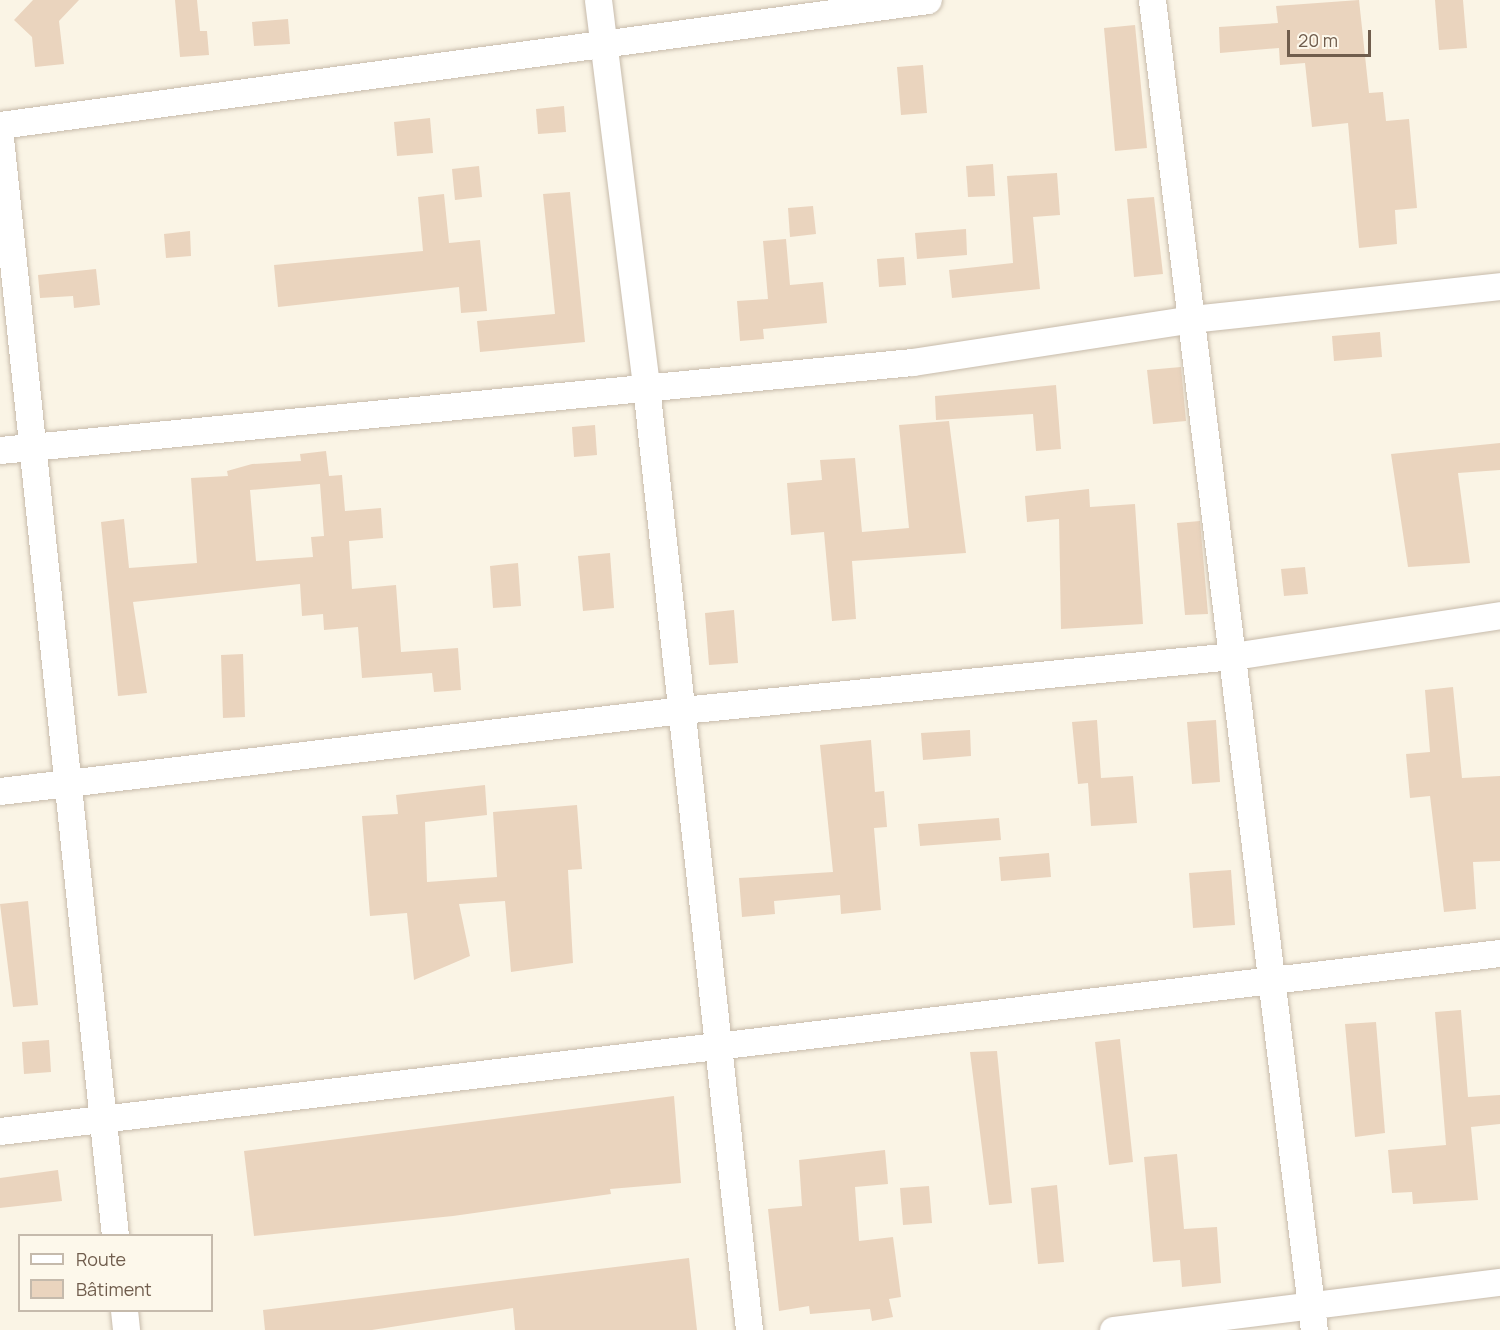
<!DOCTYPE html>
<html>
<head>
<meta charset="utf-8">
<style>
	body { margin:0 }
	#map { position:relative; width:1500px; height:1330px; overflow:hidden; background:#faf4e5; font-family:Manrope,sans-serif }
	div>[style] { position:absolute }
	.building>* { inset:0; background:#ead4be }
	.roads { filter:drop-shadow(0 0 2px #c7bbab) drop-shadow(0 0 2px #c7bbab) }
	.minor>* { height:27px; margin:-13.5px; padding:0 13.5px; transform-origin:13.5px; border-radius:13.5px; background:#fff }
	span { translate:-50% -50%; white-space:nowrap; text-align:center; line-height:1.15; -webkit-text-stroke:6px #fdf8eb; paint-order:stroke }
	.legend { position:absolute; left:18px; top:1234px; width:195px; height:78px; box-sizing:border-box; background:#fdf8eb; border:2px solid #c5baac; margin:0; padding:8px 10px; list-style:none; font-size:18px; color:#705d4d }
	.legend li { display:flex; align-items:center; gap:12px; height:30px }
	.legend b { width:30px; border:2px solid #c5baac }
	.scale { position:absolute; left:1287px; top:30px; width:84px; height:27px; box-sizing:border-box; border:3px solid #705d4d; border-top:0; padding-left:8px; font-size:18px; line-height:21px; white-space:nowrap; color:#705d4d; -webkit-text-stroke:4px #fdf8eb; paint-order:stroke }
</style>
</head>
<body>
<div id="map">
	<div class="building">
		<i style="clip-path:polygon(33px 0,79px 0,59px 21px,64px 64px,35px 67px,32px 37px,14px 20px)"></i>
		<i style="clip-path:polygon(175px 0,197px 0,200px 31px,207px 31px,209px 55px,180px 57px)"></i>
		<i style="clip-path:polygon(1359px 0,1369px 93px,1383px 92px,1386px 121px,1409px 119px,1417px 208px,1395px 210px,1397px 244px,1359px 248px,1348px 123px,1312px 127px,1305px 63px,1280px 65px,1279px 48px,1220px 53px,1219px 27px,1278px 23px,1276px 6px)"></i>
		<i style="clip-path:polygon(1435px 0,1463px 0,1467px 48px,1439px 50px)"></i>
		<i style="clip-path:polygon(288px 19px,290px 44px,254px 46px,252px 22px)"></i>
		<i style="clip-path:polygon(1135px 25px,1147px 148px,1115px 151px,1104px 28px)"></i>
		<i style="clip-path:polygon(923px 65px,927px 113px,901px 115px,897px 67px)"></i>
		<i style="clip-path:polygon(564px 106px,566px 132px,538px 134px,536px 109px)"></i>
		<i style="clip-path:polygon(430px 118px,433px 153px,397px 156px,394px 122px)"></i>
		<i style="clip-path:polygon(993px 164px,995px 196px,968px 197px,966px 166px)"></i>
		<i style="clip-path:polygon(479px 166px,482px 197px,455px 200px,452px 169px)"></i>
		<i style="clip-path:polygon(1057px 173px,1060px 215px,1033px 217px,1040px 289px,952px 298px,949px 270px,1013px 263px,1007px 176px)"></i>
		<i style="clip-path:polygon(570px 192px,585px 342px,480px 352px,477px 321px,555px 314px,543px 194px)"></i>
		<i style="clip-path:polygon(444px 194px,449px 243px,480px 240px,487px 311px,461px 313px,459px 287px,278px 307px,274px 265px,423px 251px,418px 197px)"></i>
		<i style="clip-path:polygon(1154px 197px,1163px 274px,1134px 277px,1127px 199px)"></i>
		<i style="clip-path:polygon(813px 206px,816px 234px,790px 237px,788px 208px)"></i>
		<i style="clip-path:polygon(966px 229px,967px 255px,917px 259px,915px 233px)"></i>
		<i style="clip-path:polygon(190px 231px,191px 256px,166px 258px,164px 234px)"></i>
		<i style="clip-path:polygon(786px 239px,790px 285px,823px 282px,827px 323px,763px 329px,764px 339px,740px 341px,737px 301px,768px 299px,763px 241px)"></i>
		<i style="clip-path:polygon(904px 257px,906px 285px,879px 287px,877px 259px)"></i>
		<i style="clip-path:polygon(96px 269px,100px 305px,74px 308px,73px 296px,40px 298px,38px 275px)"></i>
		<i style="clip-path:polygon(1380px 332px,1382px 357px,1334px 361px,1332px 336px)"></i>
		<i style="clip-path:polygon(1181px 367px,1186px 421px,1153px 424px,1147px 370px)"></i>
		<i style="clip-path:polygon(1056px 385px,1061px 449px,1036px 451px,1033px 414px,936px 420px,935px 396px)"></i>
		<i style="clip-path:polygon(949px 421px,966px 553px,852px 561px,856px 619px,832px 621px,824px 532px,791px 535px,787px 483px,822px 480px,820px 460px,855px 458px,862px 532px,909px 528px,899px 425px)"></i>
		<i style="clip-path:polygon(595px 425px,597px 455px,574px 457px,572px 427px)"></i>
		<i style="clip-path:polygon(1500px 443px,1500px 470px,1458px 473px,1470px 563px,1408px 567px,1391px 454px)"></i>
		<i style="clip-path:polygon(evenodd,326px 451px,329px 476px,342px 475px,345px 511px,381px 508px,383px 538px,349px 541px,352px 589px,396px 585px,401px 652px,458px 648px,461px 690px,434px 692px,432px 673px,362px 678px,358px 627px,324px 630px,323px 614px,302px 616px,300px 584px,133px 602px,147px 693px,118px 696px,101px 522px,124px 519px,129px 568px,197px 563px,191px 478px,228px 476px,227px 471px,252px 464px,301px 461px,300px 454px,326px 451px,320px 484px,324px 536px,311px 537px,313px 557px,256px 561px,250px 490px,320px 484px)"></i>
		<i style="clip-path:polygon(1089px 489px,1090px 507px,1135px 504px,1143px 624px,1061px 629px,1059px 519px,1027px 522px,1025px 496px)"></i>
		<i style="clip-path:polygon(1200px 521px,1208px 614px,1185px 615px,1177px 523px)"></i>
		<i style="clip-path:polygon(610px 553px,614px 608px,583px 611px,578px 556px)"></i>
		<i style="clip-path:polygon(518px 563px,521px 606px,493px 608px,490px 566px)"></i>
		<i style="clip-path:polygon(1305px 567px,1308px 594px,1284px 596px,1281px 569px)"></i>
		<i style="clip-path:polygon(734px 610px,738px 663px,709px 665px,705px 613px)"></i>
		<i style="clip-path:polygon(243px 654px,245px 717px,223px 718px,221px 655px)"></i>
		<i style="clip-path:polygon(1453px 687px,1462px 778px,1500px 776px,1500px 861px,1473px 862px,1476px 909px,1444px 912px,1430px 796px,1410px 798px,1406px 754px,1430px 752px,1425px 690px)"></i>
		<i style="clip-path:polygon(1097px 720px,1101px 778px,1133px 776px,1137px 823px,1091px 826px,1088px 783px,1078px 784px,1072px 722px)"></i>
		<i style="clip-path:polygon(1216px 720px,1220px 782px,1192px 784px,1187px 722px)"></i>
		<i style="clip-path:polygon(970px 730px,971px 756px,923px 760px,921px 733px)"></i>
		<i style="clip-path:polygon(871px 740px,875px 792px,884px 791px,887px 827px,874px 828px,881px 910px,841px 914px,840px 895px,774px 901px,775px 914px,742px 917px,739px 878px,833px 872px,820px 745px)"></i>
		<i style="clip-path:polygon(485px 785px,487px 815px,425px 822px,427px 882px,497px 877px,493px 812px,577px 805px,582px 869px,568px 870px,573px 963px,511px 972px,505px 901px,459px 904px,470px 956px,414px 980px,407px 913px,370px 916px,362px 816px,398px 814px,396px 795px)"></i>
		<i style="clip-path:polygon(999px 818px,1001px 840px,920px 846px,918px 824px)"></i>
		<i style="clip-path:polygon(1049px 853px,1051px 877px,1001px 881px,999px 857px)"></i>
		<i style="clip-path:polygon(1231px 870px,1235px 925px,1193px 928px,1189px 873px)"></i>
		<i style="clip-path:polygon(28px 901px,38px 1005px,13px 1007px,0 904px)"></i>
		<i style="clip-path:polygon(1461px 1010px,1468px 1097px,1500px 1095px,1500px 1124px,1471px 1127px,1478px 1200px,1413px 1204px,1412px 1192px,1392px 1193px,1388px 1150px,1446px 1145px,1435px 1012px)"></i>
		<i style="clip-path:polygon(1376px 1022px,1385px 1133px,1355px 1137px,1345px 1024px)"></i>
		<i style="clip-path:polygon(1120px 1039px,1133px 1162px,1109px 1165px,1095px 1042px)"></i>
		<i style="clip-path:polygon(49px 1040px,51px 1072px,24px 1074px,22px 1042px)"></i>
		<i style="clip-path:polygon(997px 1051px,1012px 1203px,989px 1205px,970px 1052px)"></i>
		<i style="clip-path:polygon(674px 1096px,681px 1183px,610px 1189px,611px 1194px,453px 1216px,254px 1236px,244px 1151px)"></i>
		<i style="clip-path:polygon(885px 1150px,888px 1184px,855px 1187px,859px 1241px,893px 1237px,901px 1297px,889px 1299px,893px 1317px,872px 1321px,870px 1309px,810px 1314px,809px 1306px,779px 1311px,768px 1209px,802px 1206px,799px 1160px)"></i>
		<i style="clip-path:polygon(1177px 1154px,1184px 1229px,1217px 1227px,1221px 1283px,1182px 1287px,1180px 1260px,1153px 1262px,1144px 1157px)"></i>
		<i style="clip-path:polygon(58px 1170px,62px 1201px,0 1208px,0 1178px)"></i>
		<i style="clip-path:polygon(1057px 1185px,1064px 1262px,1038px 1264px,1031px 1188px)"></i>
		<i style="clip-path:polygon(929px 1186px,932px 1223px,903px 1225px,900px 1188px)"></i>
		<i style="clip-path:polygon(689px 1258px,697px 1330px,515px 1330px,513px 1308px,372px 1330px,265px 1330px,263px 1310px)"></i>
	</div>
	<div class="roads">
		<div class="minor">
			<i style="left:598px;top:0;width:389px;rotate:82.9deg"></i>
			<i style="left:646px;top:386px;width:950px;rotate:83.77deg"></i>
			<i style="left:1152px;top:0;width:1340px;rotate:83.06deg"></i>
			<i style="left:0;top:125px;width:936px;rotate:-7.67deg"></i>
			<i style="left:0;top:138px;width:1104px;rotate:84.02deg"></i>
			<i style="left:0;top:450px;width:916px;rotate:-5.51deg"></i>
			<i style="left:912px;top:362px;width:283px;rotate:-8.7deg"></i>
			<i style="left:1192px;top:319px;width:310px;rotate:-6.1deg"></i>
			<i style="left:0;top:791px;width:687px;rotate:-6.77deg"></i>
			<i style="left:682px;top:710px;width:554px;rotate:-5.6deg"></i>
			<i style="left:1233px;top:656px;width:270px;rotate:-8.7deg"></i>
			<i style="left:0;top:1131px;width:1511px;rotate:-6.77deg"></i>
			<i style="left:124px;top:1310px;width:20px;rotate:84deg"></i>
			<i style="left:1113px;top:1330px;width:390px;rotate:-7.1deg"></i>
		</div>
	</div>
	<ul class="legend">
	<li><b style="height:8px;background:#fff"></b>Route</li>
	<li><b style="height:16px;background:#ead4be"></b>Bâtiment</li>
	</ul>
	<div class="scale">20 m</div>
</div>
</body>
</html>
